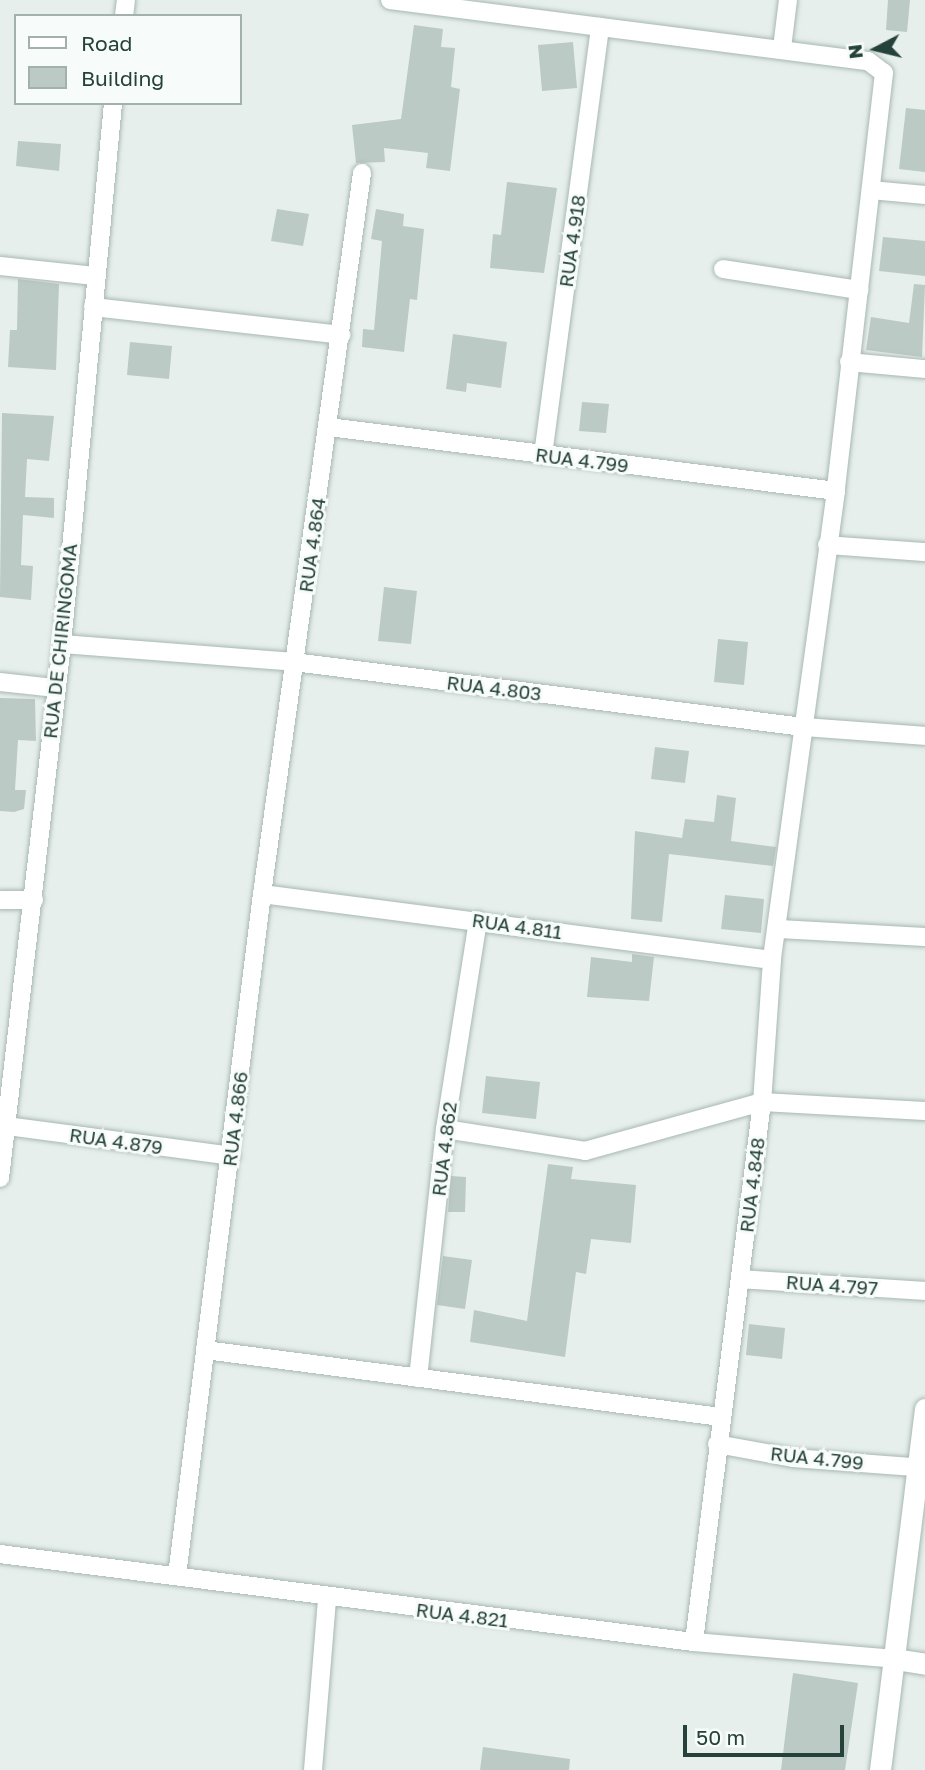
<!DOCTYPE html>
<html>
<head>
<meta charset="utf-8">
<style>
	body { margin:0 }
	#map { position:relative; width:925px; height:1770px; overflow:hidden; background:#e6efeb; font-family:"Golos Text",sans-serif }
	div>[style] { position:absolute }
	.building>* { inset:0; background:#bbcac4 }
	.roads { filter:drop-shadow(0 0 2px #a8b8b2) drop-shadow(0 0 2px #a8b8b2) }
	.street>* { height:18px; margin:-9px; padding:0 9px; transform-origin:9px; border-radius:9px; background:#fff }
	.secondary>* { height:21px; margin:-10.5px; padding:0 10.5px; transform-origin:10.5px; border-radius:10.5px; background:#fff }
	span { translate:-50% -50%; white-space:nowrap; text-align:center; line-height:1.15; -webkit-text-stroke:6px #f7fbf9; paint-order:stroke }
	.street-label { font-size:19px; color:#24423a }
	.legend { position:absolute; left:14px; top:14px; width:228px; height:91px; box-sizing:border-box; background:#f7fbf9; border:2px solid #a3b1ad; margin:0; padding:9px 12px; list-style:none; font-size:21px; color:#24423a }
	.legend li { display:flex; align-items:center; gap:14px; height:35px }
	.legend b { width:35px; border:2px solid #a3b1ad }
	.north { position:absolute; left:841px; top:14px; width:70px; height:70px; -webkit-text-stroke:5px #f7fbf9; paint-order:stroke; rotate:263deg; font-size:19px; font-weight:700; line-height:28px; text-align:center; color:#24423a }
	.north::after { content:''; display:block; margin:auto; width:24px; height:32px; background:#24423a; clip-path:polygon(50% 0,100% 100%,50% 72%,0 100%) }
	.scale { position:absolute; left:683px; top:1725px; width:161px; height:32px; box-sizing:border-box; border:4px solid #24423a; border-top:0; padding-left:9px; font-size:21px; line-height:24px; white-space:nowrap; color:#24423a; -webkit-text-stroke:5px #f7fbf9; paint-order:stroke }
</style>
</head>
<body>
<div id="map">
	<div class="building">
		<i style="clip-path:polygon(888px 0,910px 0,907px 32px,886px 30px)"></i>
		<i style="clip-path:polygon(414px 25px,443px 29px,441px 47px,455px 48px,451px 87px,460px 89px,450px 171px,426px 168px,428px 153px,384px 148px,385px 162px,356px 163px,352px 125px,401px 119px)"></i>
		<i style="clip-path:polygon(573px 42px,577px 88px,542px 91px,538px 45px)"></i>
		<i style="clip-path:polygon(906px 108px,925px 110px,925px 172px,899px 169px)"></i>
		<i style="clip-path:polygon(18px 141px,61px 144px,59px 171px,16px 166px)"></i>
		<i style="clip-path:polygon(507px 182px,557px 188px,544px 273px,490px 268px,493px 234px,501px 235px)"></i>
		<i style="clip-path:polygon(277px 209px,309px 214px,303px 246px,271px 241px)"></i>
		<i style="clip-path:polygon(376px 209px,404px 214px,403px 226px,424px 229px,417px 300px,410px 299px,404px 352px,362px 347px,363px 329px,374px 330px,382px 241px,371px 239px)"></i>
		<i style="clip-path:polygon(883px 237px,925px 241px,925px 276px,879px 271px)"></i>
		<i style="clip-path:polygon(18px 279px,59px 284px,56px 370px,8px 367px,10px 330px,17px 330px)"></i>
		<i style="clip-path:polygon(914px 284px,925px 285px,922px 357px,866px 350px,871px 317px,909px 323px)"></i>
		<i style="clip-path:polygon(453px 334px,507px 342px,501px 388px,467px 383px,466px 392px,446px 389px)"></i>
		<i style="clip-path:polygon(130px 342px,172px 346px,169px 379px,127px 375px)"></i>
		<i style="clip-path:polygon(582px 402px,609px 404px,606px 433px,579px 431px)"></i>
		<i style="clip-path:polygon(2px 413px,54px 416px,49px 461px,27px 459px,25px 497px,54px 498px,54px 518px,23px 515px,21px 565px,33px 566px,31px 600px,0 597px)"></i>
		<i style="clip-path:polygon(384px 587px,417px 591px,411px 644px,378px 641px)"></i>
		<i style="clip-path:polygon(718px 639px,748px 642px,744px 685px,714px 682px)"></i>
		<i style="clip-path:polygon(0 698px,35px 699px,36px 741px,18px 740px,15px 790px,26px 790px,24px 809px,14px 812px,0 811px)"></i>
		<i style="clip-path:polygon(655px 747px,689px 751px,685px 783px,651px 779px)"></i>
		<i style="clip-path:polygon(717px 795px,736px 798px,731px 841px,776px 847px,773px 866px,669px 854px,662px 922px,631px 919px,635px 831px,682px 838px,685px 819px,714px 822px)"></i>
		<i style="clip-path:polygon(725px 895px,764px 899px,761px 933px,721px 929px)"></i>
		<i style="clip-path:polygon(632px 954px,654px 957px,649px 1001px,587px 997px,591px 957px,632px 962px)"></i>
		<i style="clip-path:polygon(486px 1076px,540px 1082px,536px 1119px,482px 1113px)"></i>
		<i style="clip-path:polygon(548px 1164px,573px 1167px,571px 1179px,636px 1185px,631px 1243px,591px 1239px,586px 1274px,576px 1272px,565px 1357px,470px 1342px,474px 1310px,527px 1321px)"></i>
		<i style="clip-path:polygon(451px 1176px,466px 1177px,465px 1212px,448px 1212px)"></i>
		<i style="clip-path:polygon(443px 1256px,472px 1260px,465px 1309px,437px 1305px)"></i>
		<i style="clip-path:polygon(749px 1324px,785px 1328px,782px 1359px,746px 1355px)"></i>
		<i style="clip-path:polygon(793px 1673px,858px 1683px,845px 1770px,781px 1770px)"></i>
		<i style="clip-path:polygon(483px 1747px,570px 1759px,569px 1770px,480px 1770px)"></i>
	</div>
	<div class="roads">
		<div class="street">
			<i style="left:390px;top:0;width:482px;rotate:7.3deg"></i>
			<i style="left:868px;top:61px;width:20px;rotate:37deg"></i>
			<i style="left:884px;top:73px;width:421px;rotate:96.6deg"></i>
			<i style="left:836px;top:491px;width:473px;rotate:97.8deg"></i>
			<i style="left:772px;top:960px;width:142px;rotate:94deg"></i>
			<i style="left:762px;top:1102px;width:544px;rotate:97.18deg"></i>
			<i style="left:124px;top:16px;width:16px;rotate:-83deg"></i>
			<i style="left:782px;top:48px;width:48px;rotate:-82.9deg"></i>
			<i style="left:871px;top:190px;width:54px;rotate:5.3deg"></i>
			<i style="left:0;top:266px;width:96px;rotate:6deg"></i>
			<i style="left:723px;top:269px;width:138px;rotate:8.8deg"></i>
			<i style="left:93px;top:307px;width:250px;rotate:6.4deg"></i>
			<i style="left:849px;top:362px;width:76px;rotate:5.3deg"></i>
			<i style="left:329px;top:427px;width:511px;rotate:7.19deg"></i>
			<i style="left:543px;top:455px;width:432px;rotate:-82.4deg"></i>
			<i style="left:827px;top:545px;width:98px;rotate:4.1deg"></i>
			<i style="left:62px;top:644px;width:233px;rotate:4.4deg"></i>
			<i style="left:294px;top:662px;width:513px;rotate:7.28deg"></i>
			<i style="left:803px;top:727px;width:122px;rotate:4.2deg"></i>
			<i style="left:0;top:682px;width:54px;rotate:6.3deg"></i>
			<i style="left:262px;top:894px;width:514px;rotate:7.37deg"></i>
			<i style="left:0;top:900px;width:34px"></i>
			<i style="left:779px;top:929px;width:146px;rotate:3.1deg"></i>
			<i style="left:0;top:1125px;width:233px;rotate:7.6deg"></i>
			<i style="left:445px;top:1129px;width:142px;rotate:8.9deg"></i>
			<i style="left:585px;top:1151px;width:184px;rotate:-15.5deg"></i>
			<i style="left:762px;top:1102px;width:163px;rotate:3.2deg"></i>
			<i style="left:0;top:1178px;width:538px;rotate:-83.38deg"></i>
			<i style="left:62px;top:644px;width:543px;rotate:-84.61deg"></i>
			<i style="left:740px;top:1279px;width:185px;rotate:3.7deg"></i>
			<i style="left:205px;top:1350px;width:520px;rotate:7.4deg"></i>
			<i style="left:418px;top:1378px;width:250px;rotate:-83.8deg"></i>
			<i style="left:445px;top:1129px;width:211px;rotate:-81deg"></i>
			<i style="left:717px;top:1444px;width:77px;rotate:10.4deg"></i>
			<i style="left:793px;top:1458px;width:132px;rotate:4.3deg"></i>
			<i style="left:0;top:1554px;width:700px;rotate:7.23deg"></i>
			<i style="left:694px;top:1642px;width:202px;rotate:4.8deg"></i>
			<i style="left:177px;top:1576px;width:687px;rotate:-82.9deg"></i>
			<i style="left:262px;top:894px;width:728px;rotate:-82.1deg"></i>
			<i style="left:313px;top:1770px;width:172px;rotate:-85.3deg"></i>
		</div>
		<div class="secondary">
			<i style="left:895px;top:1659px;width:30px;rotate:9deg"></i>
			<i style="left:880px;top:1770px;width:364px;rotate:-82.9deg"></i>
		</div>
	</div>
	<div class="street-label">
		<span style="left:572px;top:241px;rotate:-82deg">RUA 4.918</span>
		<span style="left:582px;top:460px;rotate:7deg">RUA 4.799</span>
		<span style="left:312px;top:545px;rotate:-82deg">RUA 4.864</span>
		<span style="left:60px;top:641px;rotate:-84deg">RUA DE CHIRINGOMA</span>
		<span style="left:494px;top:688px;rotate:7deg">RUA 4.803</span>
		<span style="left:517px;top:926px;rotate:8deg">RUA 4.811</span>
		<span style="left:235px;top:1119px;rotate:-83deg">RUA 4.866</span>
		<span style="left:116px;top:1141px;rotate:8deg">RUA 4.879</span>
		<span style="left:444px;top:1149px;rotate:-83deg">RUA 4.862</span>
		<span style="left:752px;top:1185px;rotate:-83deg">RUA 4.848</span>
		<span style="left:832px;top:1285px;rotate:4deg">RUA 4.797</span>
		<span style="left:817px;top:1458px;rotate:6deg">RUA 4.799</span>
		<span style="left:462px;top:1615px;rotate:7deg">RUA 4.821</span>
	</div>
	<ul class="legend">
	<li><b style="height:9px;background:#fff"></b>Road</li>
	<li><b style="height:19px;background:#bbcac4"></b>Building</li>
	</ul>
	<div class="north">N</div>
	<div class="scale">50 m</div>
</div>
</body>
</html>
